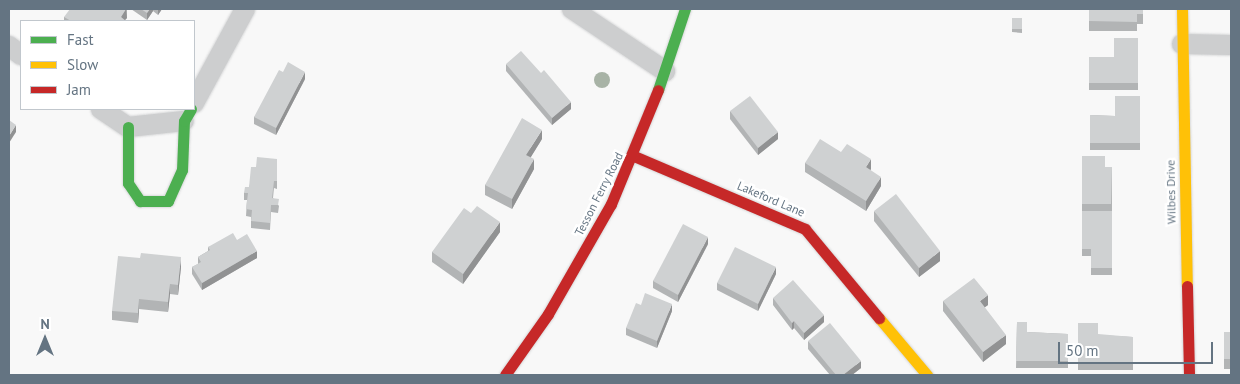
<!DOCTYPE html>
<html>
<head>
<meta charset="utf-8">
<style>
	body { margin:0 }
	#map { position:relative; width:1240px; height:384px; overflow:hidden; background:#f8f8f8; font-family:"PT Sans",sans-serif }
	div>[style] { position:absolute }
	.roads { filter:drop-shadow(0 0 1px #d5d6d7) drop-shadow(0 0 1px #d5d6d7) }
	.street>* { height:20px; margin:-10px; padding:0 10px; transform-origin:10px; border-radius:10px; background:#cdcecf }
	.fast>* { height:11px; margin:-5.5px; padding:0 5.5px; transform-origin:5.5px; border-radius:5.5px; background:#4caf50 }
	.slow>* { height:11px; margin:-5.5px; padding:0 5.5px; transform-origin:5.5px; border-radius:5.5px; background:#ffc107 }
	.jam>* { height:11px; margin:-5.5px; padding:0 5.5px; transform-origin:5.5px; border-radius:5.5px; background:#c62828 }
	.trees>* { width:16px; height:16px; margin:-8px; border-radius:50%; background:#a8b3a6 }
	.wall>* { inset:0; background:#b2b4b5 }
	.shaded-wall>* { inset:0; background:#919293 }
	.building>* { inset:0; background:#cfd1d2 }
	span { translate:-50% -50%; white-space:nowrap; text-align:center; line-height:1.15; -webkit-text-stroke:5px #fff; paint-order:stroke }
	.street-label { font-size:12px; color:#647482 }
	.frame { position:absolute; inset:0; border:10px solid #647482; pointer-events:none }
	.legend { position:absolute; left:20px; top:20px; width:175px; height:90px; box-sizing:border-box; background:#fff; border:1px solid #c1c7cd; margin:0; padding:6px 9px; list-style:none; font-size:15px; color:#647482 }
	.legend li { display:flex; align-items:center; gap:10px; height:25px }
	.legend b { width:25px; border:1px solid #c1c7cd }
	.north { position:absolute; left:20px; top:314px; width:50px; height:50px; -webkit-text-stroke:4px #fff; paint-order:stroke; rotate:0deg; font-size:14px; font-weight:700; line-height:20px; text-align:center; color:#647482 }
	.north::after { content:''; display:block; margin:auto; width:18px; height:22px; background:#647482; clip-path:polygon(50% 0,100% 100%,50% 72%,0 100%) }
	.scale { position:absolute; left:1058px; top:342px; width:155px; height:22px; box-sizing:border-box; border:2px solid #647482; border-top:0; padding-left:6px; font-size:15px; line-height:18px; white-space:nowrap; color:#647482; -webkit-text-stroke:4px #fff; paint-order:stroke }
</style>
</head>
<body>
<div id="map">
	<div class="roads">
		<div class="street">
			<i style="left:572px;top:9px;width:112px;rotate:33.7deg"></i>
			<i style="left:1182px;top:44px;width:49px;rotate:1.2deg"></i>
			<i style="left:9px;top:46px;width:15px;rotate:37deg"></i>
			<i style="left:194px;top:103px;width:107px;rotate:-61.5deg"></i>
			<i style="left:101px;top:109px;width:32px;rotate:34deg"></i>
			<i style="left:128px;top:127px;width:56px;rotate:-6.1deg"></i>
		</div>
		<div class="fast">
			<i style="left:658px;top:90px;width:85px;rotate:-71.6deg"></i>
			<i style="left:128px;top:127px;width:56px;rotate:90deg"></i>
			<i style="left:128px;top:183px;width:22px;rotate:56deg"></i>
			<i style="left:140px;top:201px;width:28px"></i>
			<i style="left:168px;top:201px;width:34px;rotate:-66deg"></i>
			<i style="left:182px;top:170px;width:49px;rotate:-87.7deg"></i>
			<i style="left:184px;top:121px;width:14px;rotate:-60deg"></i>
		</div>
		<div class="slow">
			<i style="left:1182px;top:9px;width:277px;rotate:89deg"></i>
			<i style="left:879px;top:318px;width:75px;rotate:49.9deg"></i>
		</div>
		<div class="jam">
			<i style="left:634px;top:156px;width:186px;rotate:23.1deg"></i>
			<i style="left:805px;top:229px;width:116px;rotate:50.3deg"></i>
			<i style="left:1187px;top:286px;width:89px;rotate:88.7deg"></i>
			<i style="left:505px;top:375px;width:75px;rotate:-54.8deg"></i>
			<i style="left:548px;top:314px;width:127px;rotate:-60.2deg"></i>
			<i style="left:611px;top:204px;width:123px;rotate:-67.6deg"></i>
		</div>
	</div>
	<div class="trees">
		<i style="left:602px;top:80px"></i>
	</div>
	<div class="wall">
		<i style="clip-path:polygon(127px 9px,127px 18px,125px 20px,126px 21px,64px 21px,64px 17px)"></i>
		<i style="clip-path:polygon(131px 9px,162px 9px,158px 15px,153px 11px,147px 20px)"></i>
		<i style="clip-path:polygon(1089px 9px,1143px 9px,1143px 24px,1137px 24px,1137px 31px,1089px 31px)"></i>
		<i style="clip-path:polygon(1012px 18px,1022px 18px,1022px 33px,1012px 32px)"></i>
		<i style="clip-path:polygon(1138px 38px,1138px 90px,1089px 90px,1089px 57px,1114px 57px)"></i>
		<i style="clip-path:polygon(506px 64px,571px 109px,552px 125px,506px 71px)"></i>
		<i style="clip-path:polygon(305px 79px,276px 135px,254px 124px,254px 117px)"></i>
		<i style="clip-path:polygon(1140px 96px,1140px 150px,1090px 150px,1090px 115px,1115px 116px)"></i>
		<i style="clip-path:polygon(730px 111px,778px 139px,758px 155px,730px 119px)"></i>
		<i style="clip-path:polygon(542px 139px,530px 158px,534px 169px,512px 209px,485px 195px,485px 185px)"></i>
		<i style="clip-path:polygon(841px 152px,871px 169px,870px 170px,881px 186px,866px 211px,805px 172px,805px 163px)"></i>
		<i style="clip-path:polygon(1082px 156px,1105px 167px,1112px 167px,1112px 275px,1091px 275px,1091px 256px,1082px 256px)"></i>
		<i style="clip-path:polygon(277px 159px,277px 189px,274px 188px,273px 198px,279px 206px,278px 213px,271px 212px,270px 230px,251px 228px,251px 217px,246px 216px,247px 200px,244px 200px,244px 193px,249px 187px,256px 167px)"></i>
		<i style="clip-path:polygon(874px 211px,940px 261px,919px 277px,874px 221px)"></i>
		<i style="clip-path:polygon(500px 232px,463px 284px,432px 262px,432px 252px)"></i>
		<i style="clip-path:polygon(237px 240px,257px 258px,202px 290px,192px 274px,192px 267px,198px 264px,198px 257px,208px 251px,208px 247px)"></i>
		<i style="clip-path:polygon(708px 244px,678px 302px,653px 288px,653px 281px)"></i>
		<i style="clip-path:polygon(181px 267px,178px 295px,170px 294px,168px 312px,139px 309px,138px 323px,112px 320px,112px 311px)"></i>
		<i style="clip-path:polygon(776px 274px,758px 311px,717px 290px,717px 283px)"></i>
		<i style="clip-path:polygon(773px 298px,824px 322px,804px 340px,794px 328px,792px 330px,773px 305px)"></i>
		<i style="clip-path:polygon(943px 301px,988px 305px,984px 307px,1006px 344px,983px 362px,943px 311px)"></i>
		<i style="clip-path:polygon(672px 311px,657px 348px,626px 335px,626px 328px)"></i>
		<i style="clip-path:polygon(1231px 315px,1231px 369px,1224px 369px,1224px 332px,1230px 332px)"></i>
		<i style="clip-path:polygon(1017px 322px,1027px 332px,1068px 334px,1068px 368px,1016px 368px)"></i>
		<i style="clip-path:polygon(1078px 323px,1098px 335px,1133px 337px,1133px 370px,1078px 370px)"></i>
		<i style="clip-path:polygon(808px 341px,861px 368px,852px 375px,830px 375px,808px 349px)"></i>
	</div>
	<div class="shaded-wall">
		<i style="clip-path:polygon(126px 9px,127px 18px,124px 21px,121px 17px)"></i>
		<i style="clip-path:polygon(150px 9px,153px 9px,153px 11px,147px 20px,147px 13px)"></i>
		<i style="clip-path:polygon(158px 9px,162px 9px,158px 15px)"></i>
		<i style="clip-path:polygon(305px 72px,305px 79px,276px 135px,276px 128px)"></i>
		<i style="clip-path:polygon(571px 102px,571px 109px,552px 125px,552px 118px)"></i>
		<i style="clip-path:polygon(16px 125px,16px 132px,9px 143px,9px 136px)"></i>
		<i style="clip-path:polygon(542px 130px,542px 139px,526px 165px,526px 155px)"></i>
		<i style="clip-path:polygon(778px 132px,778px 139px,758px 155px,758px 148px)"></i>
		<i style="clip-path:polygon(534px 159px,534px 169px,512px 209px,512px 199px)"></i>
		<i style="clip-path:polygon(871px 159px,871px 169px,866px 177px,866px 167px)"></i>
		<i style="clip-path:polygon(881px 177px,881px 186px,866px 211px,866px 201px)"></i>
		<i style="clip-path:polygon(500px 222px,500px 232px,463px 284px,463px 274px)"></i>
		<i style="clip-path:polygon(708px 237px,708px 244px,678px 302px,678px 295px)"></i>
		<i style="clip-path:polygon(257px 251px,257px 258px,202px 290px,202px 283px)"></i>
		<i style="clip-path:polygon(940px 251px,940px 261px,919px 277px,919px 268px)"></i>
		<i style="clip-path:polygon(181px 257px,181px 267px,178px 295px,178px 285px)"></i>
		<i style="clip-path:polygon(776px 267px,776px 274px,758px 311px,758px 304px)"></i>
		<i style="clip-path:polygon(170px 284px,170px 294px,168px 312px,168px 302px)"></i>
		<i style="clip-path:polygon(988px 295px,988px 305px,980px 311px,980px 301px)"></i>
		<i style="clip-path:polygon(139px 299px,139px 309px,138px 323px,138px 313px)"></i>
		<i style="clip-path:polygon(672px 304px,672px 311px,657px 348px,657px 341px)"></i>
		<i style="clip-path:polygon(824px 315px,824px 322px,804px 340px,804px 333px)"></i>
		<i style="clip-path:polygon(794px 321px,794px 328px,792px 330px,792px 323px)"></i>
		<i style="clip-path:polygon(1006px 335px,1006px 344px,983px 362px,983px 352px)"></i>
		<i style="clip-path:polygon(861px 361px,861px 368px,852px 375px,843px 375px)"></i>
	</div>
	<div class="building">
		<i style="clip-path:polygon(70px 9px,126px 9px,121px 17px,126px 21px,71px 21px,64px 17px)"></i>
		<i style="clip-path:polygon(141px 9px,150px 9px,147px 13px)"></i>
		<i style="clip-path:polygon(1089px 9px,1143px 9px,1143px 14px,1137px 14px,1137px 22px,1089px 21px)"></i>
		<i style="clip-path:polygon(1012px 18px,1022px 18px,1022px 29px,1012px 29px)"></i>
		<i style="clip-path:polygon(1114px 38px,1138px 38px,1138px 83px,1089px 83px,1089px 57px,1114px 57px)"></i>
		<i style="clip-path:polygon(521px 51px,541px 73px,544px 70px,571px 102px,552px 118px,506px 64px)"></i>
		<i style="clip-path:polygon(288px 62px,305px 72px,276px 128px,254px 117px,279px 70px,283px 72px)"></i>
		<i style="clip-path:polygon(750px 96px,778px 132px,758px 148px,730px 111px)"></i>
		<i style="clip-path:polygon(1115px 96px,1140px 96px,1140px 143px,1090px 143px,1090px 115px,1115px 116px)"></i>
		<i style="clip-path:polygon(522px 118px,542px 130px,526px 155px,534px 159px,512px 199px,485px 185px)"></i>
		<i style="clip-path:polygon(9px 120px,16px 125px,9px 136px)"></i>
		<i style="clip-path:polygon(820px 139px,841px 152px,847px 144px,871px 159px,866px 167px,881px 177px,866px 201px,805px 163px)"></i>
		<i style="clip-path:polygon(1082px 156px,1105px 156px,1105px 167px,1112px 167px,1111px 204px,1082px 204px)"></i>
		<i style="clip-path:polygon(257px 157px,277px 159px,277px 181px,274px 181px,272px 198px,279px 199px,278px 205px,271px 205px,270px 223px,251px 221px,252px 210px,246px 209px,248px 193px,244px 193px,245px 187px,249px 187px,251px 167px,256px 167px)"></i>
		<i style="clip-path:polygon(896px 194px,940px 251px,919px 268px,874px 211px)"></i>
		<i style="clip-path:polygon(477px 206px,500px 222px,463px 274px,432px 252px,464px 208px,471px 213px)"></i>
		<i style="clip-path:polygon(1082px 211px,1112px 211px,1112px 268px,1091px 268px,1091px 249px,1082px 249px)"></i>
		<i style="clip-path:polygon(683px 224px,708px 237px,678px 295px,653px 281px)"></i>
		<i style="clip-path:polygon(233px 233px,237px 240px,247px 234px,257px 251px,202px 283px,192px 267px,201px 262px,198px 257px,210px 250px,208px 247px)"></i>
		<i style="clip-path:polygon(735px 247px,776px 267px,758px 304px,717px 283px)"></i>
		<i style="clip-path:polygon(141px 253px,181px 257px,178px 285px,170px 284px,168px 302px,139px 299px,138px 313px,112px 311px,118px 256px,140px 258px)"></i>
		<i style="clip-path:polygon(974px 278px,988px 295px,980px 301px,1006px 335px,983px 352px,943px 301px)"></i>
		<i style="clip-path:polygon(793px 280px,824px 315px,804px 333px,794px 321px,792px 323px,773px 298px)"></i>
		<i style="clip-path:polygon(645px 293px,672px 304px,657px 341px,626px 328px,636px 303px,641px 305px)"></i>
		<i style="clip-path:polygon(1230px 315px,1231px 315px,1231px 359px,1224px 359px,1224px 332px,1230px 332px)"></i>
		<i style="clip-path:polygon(1017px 322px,1027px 322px,1027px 332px,1068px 334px,1068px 361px,1016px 361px)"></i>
		<i style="clip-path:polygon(830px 323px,861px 361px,843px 375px,836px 375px,808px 341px)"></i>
		<i style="clip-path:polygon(1078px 323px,1098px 323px,1098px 334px,1133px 337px,1133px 363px,1078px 363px)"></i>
	</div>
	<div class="street-label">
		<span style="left:1171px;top:192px;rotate:-91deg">Wilbes Drive</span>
		<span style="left:599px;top:194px;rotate:-63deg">Tesson Ferry Road</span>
		<span style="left:771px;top:199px;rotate:23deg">Lakeford Lane</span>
	</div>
	<div class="frame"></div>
	<ul class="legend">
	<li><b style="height:6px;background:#4caf50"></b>Fast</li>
	<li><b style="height:6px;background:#ffc107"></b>Slow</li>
	<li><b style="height:6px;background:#c62828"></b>Jam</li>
	</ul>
	<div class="north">N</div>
	<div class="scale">50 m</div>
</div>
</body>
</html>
